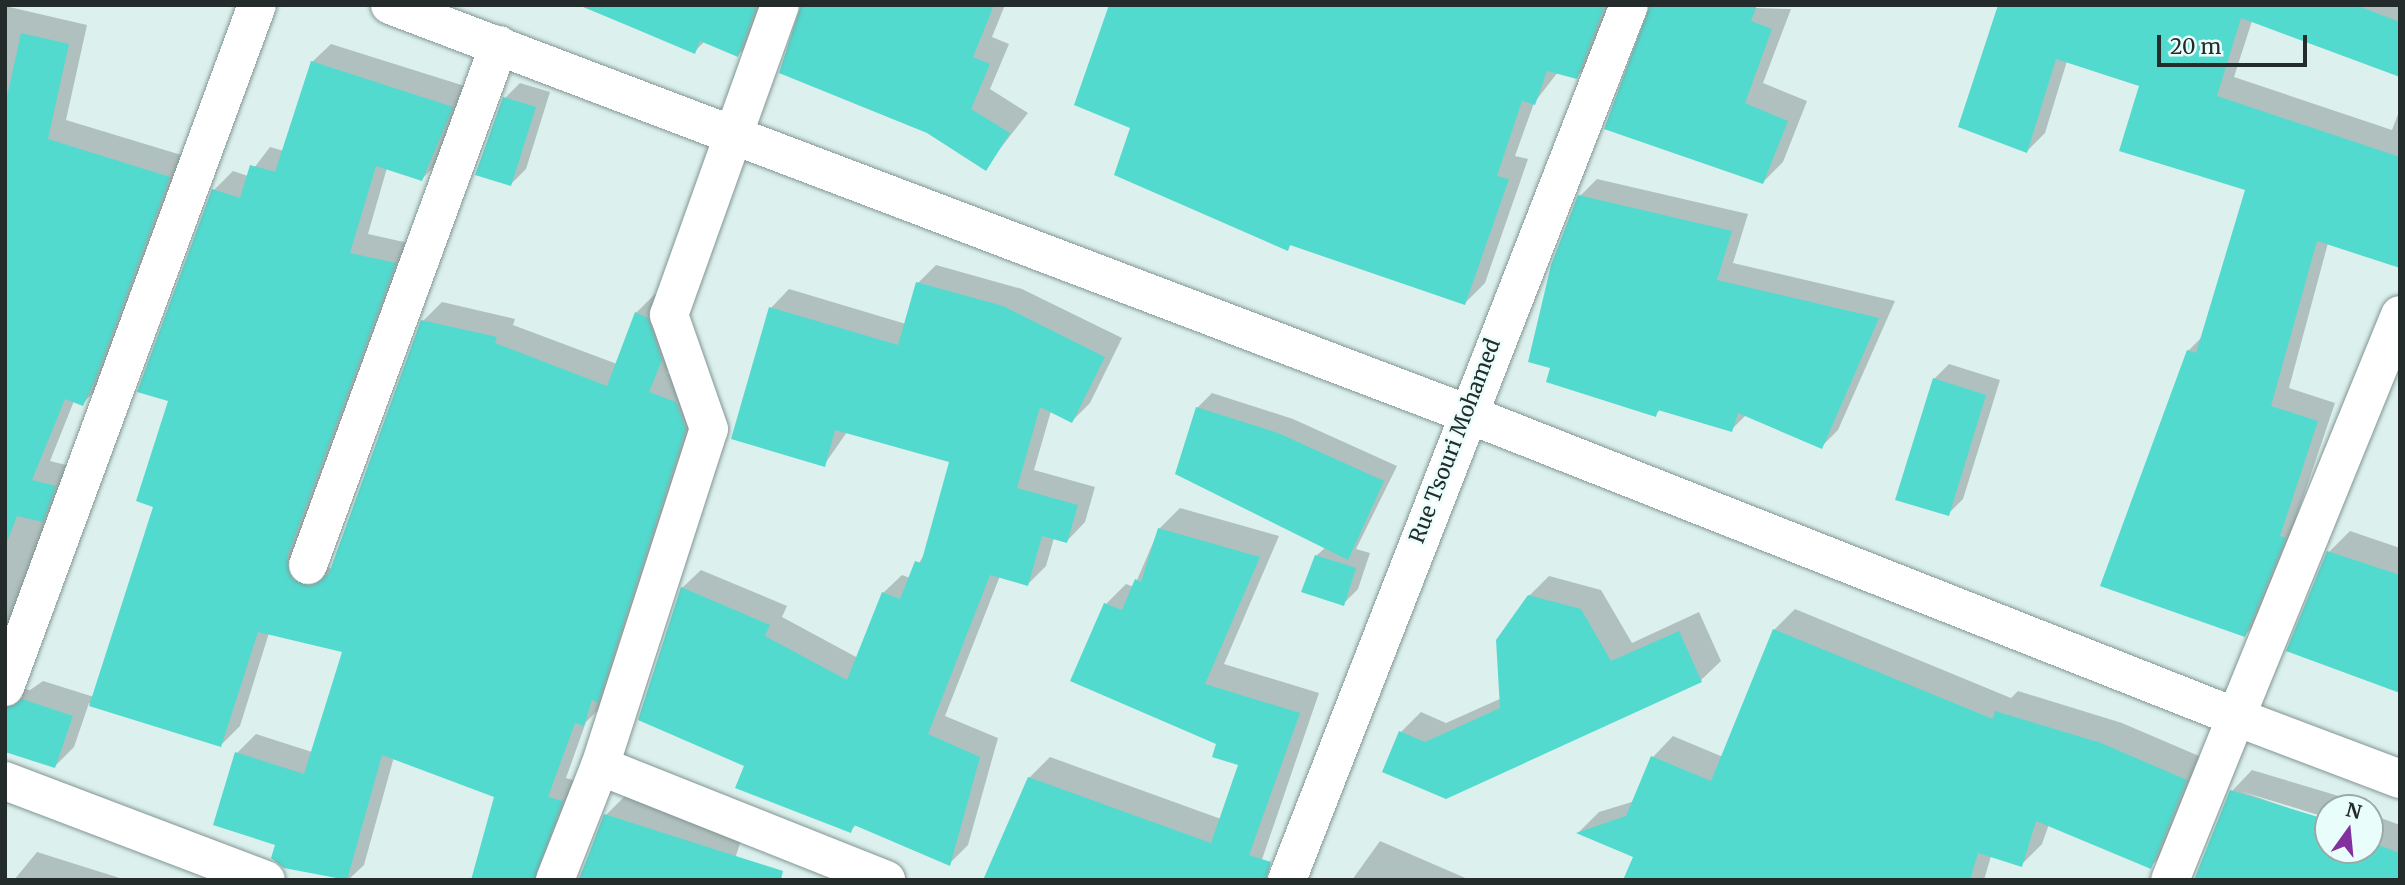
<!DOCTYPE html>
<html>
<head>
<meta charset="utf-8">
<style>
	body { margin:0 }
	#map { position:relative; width:2405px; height:885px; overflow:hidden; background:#dcf1ee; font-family:Merriweather,serif }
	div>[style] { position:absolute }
	.shadow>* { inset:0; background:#0003 }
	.building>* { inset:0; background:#52dacf }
	.roads { filter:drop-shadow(0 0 2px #829593) drop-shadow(0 0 2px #829593) }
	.street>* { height:38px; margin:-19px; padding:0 19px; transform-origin:19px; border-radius:19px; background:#fff }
	.secondary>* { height:38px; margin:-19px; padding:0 19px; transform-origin:19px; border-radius:19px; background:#fff }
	span { translate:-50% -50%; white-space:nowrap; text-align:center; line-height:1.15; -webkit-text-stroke:5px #e9fefb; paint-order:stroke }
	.street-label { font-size:21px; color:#242c2b }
	.frame { position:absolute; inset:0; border:7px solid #242c2b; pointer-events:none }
	.north { position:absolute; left:2314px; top:794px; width:70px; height:70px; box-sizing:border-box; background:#e9fefb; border:2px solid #9aaaa8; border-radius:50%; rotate:15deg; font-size:19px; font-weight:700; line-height:28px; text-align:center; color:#242c2b }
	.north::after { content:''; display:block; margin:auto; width:24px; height:32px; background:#8431a0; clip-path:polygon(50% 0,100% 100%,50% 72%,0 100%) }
	.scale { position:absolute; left:2157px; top:35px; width:150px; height:32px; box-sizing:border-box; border:4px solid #242c2b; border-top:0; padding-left:9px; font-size:21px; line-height:24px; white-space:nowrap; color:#242c2b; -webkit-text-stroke:5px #e9fefb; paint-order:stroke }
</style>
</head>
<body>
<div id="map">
	<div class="shadow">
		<i style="clip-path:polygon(578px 5px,769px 5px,759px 34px,738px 55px,705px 41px,694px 52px)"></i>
		<i style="clip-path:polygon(803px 5px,1005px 5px,992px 37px,1009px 44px,990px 89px,1028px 113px,985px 168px)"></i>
		<i style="clip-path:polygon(1111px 5px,1616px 5px,1596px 57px,1576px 77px,1558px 72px,1534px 103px,1515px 156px,1528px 159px,1485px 283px,1465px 303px,1292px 243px,1287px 249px,1132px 127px)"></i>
		<i style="clip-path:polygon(1650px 5px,1791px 9px,1763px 83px,1807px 101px,1783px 162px,1763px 182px)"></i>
		<i style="clip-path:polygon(2000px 5px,2400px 5px,2400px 75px,2252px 21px,2234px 77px,2392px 130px,2400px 109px,2400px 267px,2328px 243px,2289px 388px,2335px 403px,2263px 616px,2245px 635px,2188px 351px,2203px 336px,2248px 189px,2141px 85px,2067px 61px,2045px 133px,2027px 151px)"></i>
		<i style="clip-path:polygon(5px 6px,87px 25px,66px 120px,188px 157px,102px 384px,82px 404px,74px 401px,50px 461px,74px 467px,5px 653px)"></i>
		<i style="clip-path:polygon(331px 44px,471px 88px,441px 160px,422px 179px,387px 168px,368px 234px,413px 244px,309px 560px,332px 569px,423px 321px,442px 302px,515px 319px,513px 325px,617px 364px,636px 313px,655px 294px,667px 299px,680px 340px,667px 373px,695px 383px,704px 409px,603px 705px,586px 722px,566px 778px,580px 782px,564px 880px,480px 880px,497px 796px,394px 757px,364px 865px,348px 880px,285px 867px,237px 753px,256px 734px,312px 752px,345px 650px,269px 633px,240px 726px,221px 745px,89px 703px,74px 747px,55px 766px,5px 742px,5px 675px,16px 688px,30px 690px,43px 681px,94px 697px,155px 506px,214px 190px,233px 171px,248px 176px,270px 147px,284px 151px,312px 62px)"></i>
		<i style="clip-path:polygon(520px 83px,550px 92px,526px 169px,511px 184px,505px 98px)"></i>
		<i style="clip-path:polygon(1597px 179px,1748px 214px,1733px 263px,1895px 301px,1838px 430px,1821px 447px,1746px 415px,1731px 430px,1661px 409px,1655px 415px,1580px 196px)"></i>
		<i style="clip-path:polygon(936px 265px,1022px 289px,1122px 338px,1090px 403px,1072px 421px,1051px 411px,1034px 470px,1095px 487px,1085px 522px,1067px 541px,1054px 538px,1046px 566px,1028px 584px,1000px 576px,945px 716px,998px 738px,968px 845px,949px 864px,857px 824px,850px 831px,746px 765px,682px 588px,701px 570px,787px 606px,782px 617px,858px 658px,883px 593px,902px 575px,910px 578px,925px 553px,951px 461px,847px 432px,824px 465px,771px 308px,789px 289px,906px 324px,918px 283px)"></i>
		<i style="clip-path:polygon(1949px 364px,2000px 380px,1963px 499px,1948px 514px,1934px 379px)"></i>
		<i style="clip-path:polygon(1212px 393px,1293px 419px,1397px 466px,1356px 549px,1370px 553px,1358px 589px,1343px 604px,1316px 556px,1326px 547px,1197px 408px)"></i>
		<i style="clip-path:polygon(1180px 508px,1279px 536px,1224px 664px,1319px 693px,1255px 880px,1029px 778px,1050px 757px,1221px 819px,1240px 764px,1106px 604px,1126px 584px,1134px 587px,1159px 529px)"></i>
		<i style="clip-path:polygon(2350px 531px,2400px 548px,2400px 690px,2329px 552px)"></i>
		<i style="clip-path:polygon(1549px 576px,1601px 590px,1632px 643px,1699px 612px,1721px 661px,1701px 680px,1446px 797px,1401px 732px,1421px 712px,1446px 723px,1502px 698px,1529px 596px)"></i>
		<i style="clip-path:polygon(1795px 609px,2011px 698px,2018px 691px,2122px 723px,2206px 759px,2171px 846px,2150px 867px,2049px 824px,2042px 844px,2021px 865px,1991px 856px,1984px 880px,1625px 880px,1635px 856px,1579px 832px,1599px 812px,1635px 801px,1653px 757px,1673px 736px,1723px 757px,1774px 630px)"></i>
		<i style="clip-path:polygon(2252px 770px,2362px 803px,2328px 808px,2328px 818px,2240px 791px,2328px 822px,2328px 850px,2370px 850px,2370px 814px,2400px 825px,2400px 880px,2195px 880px,2232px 791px)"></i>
		<i style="clip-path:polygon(625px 796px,743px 834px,733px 865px,780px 880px,578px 880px,606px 815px)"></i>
		<i style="clip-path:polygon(1380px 841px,1470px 880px,1352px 880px)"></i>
		<i style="clip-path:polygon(37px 852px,126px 880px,14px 880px)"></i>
	</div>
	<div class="building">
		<i style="clip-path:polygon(579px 5px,757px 5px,738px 57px,700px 41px,695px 54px)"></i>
		<i style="clip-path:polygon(801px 5px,994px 5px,973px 57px,990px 64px,971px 109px,1010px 133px,986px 171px,927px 133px,779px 73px)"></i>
		<i style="clip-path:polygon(1109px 5px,1605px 5px,1577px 79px,1547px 71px,1535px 105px,1522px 101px,1497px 176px,1509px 179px,1465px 305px,1290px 245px,1288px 251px,1114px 175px,1130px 128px,1074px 105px)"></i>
		<i style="clip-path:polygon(1650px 5px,1757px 5px,1751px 21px,1772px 29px,1745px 103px,1788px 121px,1763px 184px,1604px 129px)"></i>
		<i style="clip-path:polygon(1998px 5px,2355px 5px,2400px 22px,2400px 77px,2241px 18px,2217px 96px,2400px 157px,2400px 268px,2317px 241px,2271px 406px,2318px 421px,2280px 536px,2286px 538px,2245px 637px,2100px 586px,2187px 350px,2196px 353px,2245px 190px,2119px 151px,2139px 86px,2056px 59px,2027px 153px,1958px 127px)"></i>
		<i style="clip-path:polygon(21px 33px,69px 44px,48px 139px,170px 177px,95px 380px,83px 406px,65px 399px,32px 480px,56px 486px,43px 522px,17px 516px,7px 542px,5px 106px)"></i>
		<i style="clip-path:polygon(311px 61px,453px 107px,422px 181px,376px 166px,350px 253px,396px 263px,287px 557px,292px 579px,312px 586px,329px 573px,421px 320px,497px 337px,495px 343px,607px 386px,635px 312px,648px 318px,662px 360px,649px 392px,676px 402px,686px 429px,598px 703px,592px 700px,584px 726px,575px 723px,548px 797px,563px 801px,534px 880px,471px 880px,494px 797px,382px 755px,347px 880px,284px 868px,271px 858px,275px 845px,213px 825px,235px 752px,304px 774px,342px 652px,258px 632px,221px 747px,89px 706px,153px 507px,136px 501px,168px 401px,137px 392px,212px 189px,240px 198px,250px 165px,275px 172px)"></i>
		<i style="clip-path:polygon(503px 97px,536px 107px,511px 186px,475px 175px)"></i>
		<i style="clip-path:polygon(1578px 195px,1732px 231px,1717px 280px,1879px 318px,1822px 449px,1738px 413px,1732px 432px,1658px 410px,1656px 417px,1546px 382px,1550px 368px,1528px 362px,1551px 265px)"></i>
		<i style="clip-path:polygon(916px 282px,1003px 306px,1105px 357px,1072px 423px,1040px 407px,1017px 488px,1078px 505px,1067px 543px,1042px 536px,1028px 586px,990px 575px,928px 734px,980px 757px,950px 866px,854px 825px,851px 833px,735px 788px,744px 766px,638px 720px,681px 587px,770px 625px,765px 636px,847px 680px,882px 592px,900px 599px,915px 561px,921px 563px,949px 462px,835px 430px,825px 467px,731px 439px,769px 307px,898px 345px)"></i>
		<i style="clip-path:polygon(1933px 378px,1986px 395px,1949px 516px,1895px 500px)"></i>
		<i style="clip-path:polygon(1196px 407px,1278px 433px,1384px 481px,1348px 560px,1175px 474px)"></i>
		<i style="clip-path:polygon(1158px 528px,1260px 557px,1205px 684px,1300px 713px,1249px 855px,1271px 862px,1266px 880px,983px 880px,1028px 777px,1211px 843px,1238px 765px,1212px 757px,1216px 744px,1070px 681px,1104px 603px,1122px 610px,1135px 579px,1141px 582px)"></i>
		<i style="clip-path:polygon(2327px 551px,2400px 575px,2400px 693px,2286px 651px)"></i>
		<i style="clip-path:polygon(1315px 555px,1356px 568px,1344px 606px,1301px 592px)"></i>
		<i style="clip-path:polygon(1528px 595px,1581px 609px,1611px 661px,1679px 631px,1702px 682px,1446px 799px,1382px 772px,1399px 731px,1425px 742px,1500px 708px,1496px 640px)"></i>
		<i style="clip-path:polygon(1773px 629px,1993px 719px,1995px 711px,2101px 743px,2187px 780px,2151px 869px,2036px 821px,2022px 867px,1978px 853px,1970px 880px,1623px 880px,1633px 857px,1576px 833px,1626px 816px,1651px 756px,1711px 781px)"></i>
		<i style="clip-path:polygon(22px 699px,73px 716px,55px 768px,5px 752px,5px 708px)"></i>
		<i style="clip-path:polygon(2230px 790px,2328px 820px,2328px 850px,2370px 850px,2370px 842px,2400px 853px,2400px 880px,2194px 880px)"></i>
		<i style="clip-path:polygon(604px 814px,783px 871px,781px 880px,579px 880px)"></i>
	</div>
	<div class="roads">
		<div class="street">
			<i style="left:390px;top:5px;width:1150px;rotate:20.78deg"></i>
			<i style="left:1465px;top:413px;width:829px;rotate:21.52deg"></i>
			<i style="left:2236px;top:717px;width:176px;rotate:112deg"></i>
			<i style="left:2400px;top:315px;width:434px;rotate:112.2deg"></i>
			<i style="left:2236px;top:717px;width:175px;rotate:20.7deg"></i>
			<i style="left:308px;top:565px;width:554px;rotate:-69.83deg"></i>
			<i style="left:5px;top:687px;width:727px;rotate:-69.72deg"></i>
			<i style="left:600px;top:766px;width:308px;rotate:21.7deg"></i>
			<i style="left:5px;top:781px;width:279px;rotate:20.8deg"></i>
			<i style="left:555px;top:880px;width:123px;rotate:-68.5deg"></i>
			<i style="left:600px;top:766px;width:354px;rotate:-72.1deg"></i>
			<i style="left:709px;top:429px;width:121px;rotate:-109.3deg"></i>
			<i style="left:669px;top:315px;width:329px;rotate:-70.3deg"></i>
		</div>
		<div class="secondary">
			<i style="left:1287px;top:880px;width:939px;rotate:-68.65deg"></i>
		</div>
	</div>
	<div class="street-label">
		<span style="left:1455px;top:441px;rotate:-69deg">Rue Tsouri Mohamed</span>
	</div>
	<div class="frame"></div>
	<div class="north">N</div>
	<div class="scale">20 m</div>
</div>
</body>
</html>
